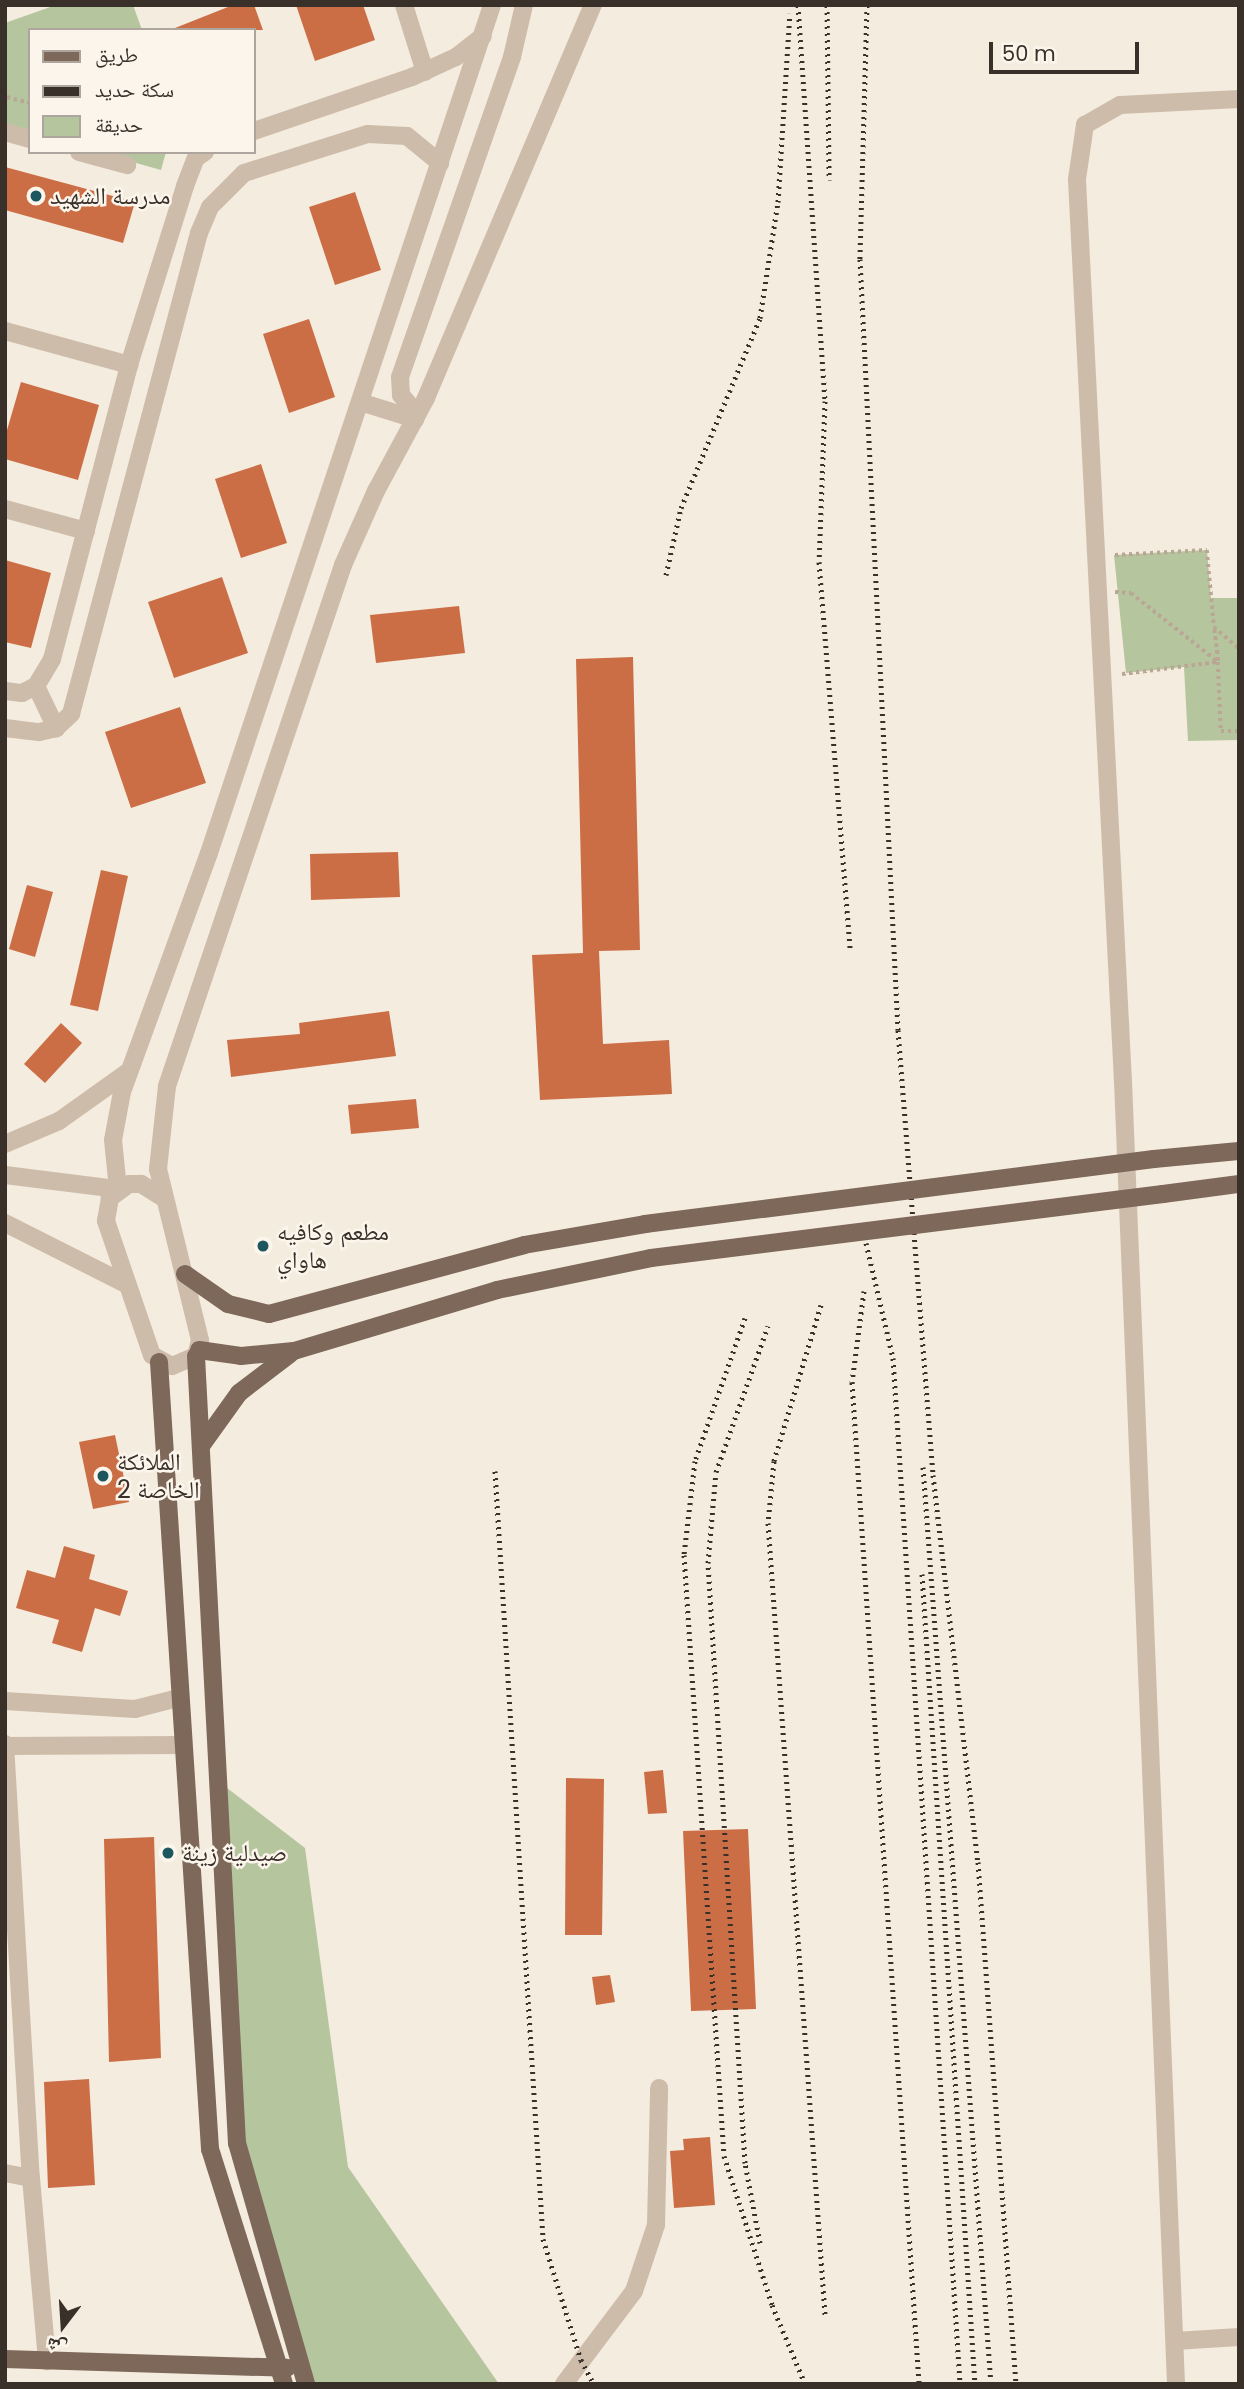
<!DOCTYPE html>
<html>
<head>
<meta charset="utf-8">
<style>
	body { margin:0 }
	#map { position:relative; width:1244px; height:2389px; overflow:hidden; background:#f4ecdf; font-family:Poppins,"Noto Naskh Arabic",sans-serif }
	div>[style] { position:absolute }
	.green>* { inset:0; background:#b5c59e }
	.building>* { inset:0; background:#cc6e45 }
	.path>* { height:3.5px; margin-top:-1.75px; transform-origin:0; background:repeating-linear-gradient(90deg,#baa694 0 3.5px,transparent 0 7px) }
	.minor>* { height:18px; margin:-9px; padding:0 9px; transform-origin:9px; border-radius:9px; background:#cebcaa }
	.major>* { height:18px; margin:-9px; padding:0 9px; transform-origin:9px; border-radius:9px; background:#7d685a }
	.rail>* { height:5px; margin-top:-2.5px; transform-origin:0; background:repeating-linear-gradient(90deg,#3a302a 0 2px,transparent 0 7px) }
	.major-bridge>* { height:18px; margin:-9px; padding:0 9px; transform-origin:9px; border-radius:9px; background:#7d685a }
	.dots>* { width:19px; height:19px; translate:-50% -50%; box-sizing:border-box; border:4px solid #fbf5ec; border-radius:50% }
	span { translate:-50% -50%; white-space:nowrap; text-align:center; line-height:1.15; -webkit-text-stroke:5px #fbf5ec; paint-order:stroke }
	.poi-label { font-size:24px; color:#3a302a }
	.left { translate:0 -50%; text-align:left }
	.frame { position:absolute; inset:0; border:7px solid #3a302a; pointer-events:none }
	.legend { position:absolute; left:28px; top:28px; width:228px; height:126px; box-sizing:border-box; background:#fbf5ec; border:2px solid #aea69e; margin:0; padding:9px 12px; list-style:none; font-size:21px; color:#3a302a }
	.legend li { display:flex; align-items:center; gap:14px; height:35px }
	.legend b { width:35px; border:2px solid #aea69e }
	.north { position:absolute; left:28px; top:2291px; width:70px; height:70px; -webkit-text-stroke:5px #fbf5ec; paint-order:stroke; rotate:197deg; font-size:19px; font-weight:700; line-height:28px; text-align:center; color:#3a302a }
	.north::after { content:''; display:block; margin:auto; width:24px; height:32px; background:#3a302a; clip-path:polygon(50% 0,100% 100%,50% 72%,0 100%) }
	.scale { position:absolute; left:989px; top:42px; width:150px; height:32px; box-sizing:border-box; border:4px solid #3a302a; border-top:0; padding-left:9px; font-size:21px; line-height:24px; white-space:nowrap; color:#3a302a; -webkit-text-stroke:5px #fbf5ec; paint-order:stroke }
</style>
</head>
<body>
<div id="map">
	<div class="green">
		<i style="clip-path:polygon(56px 5px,133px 5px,142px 30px,30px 30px,30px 133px,5px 126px,5px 23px)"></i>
		<i style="clip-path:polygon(97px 152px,166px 152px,161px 170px)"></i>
		<i style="clip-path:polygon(1207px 550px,1211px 598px,1239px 598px,1239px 740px,1188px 741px,1184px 667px,1126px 673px,1114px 555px)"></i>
		<i style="clip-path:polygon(218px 1781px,305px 1848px,348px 2167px,499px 2384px,306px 2384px,237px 2143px)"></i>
	</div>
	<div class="building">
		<i style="clip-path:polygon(233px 5px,254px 5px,263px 30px,170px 30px)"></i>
		<i style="clip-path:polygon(296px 5px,363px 5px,375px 40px,315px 61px)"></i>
		<i style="clip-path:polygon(5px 167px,135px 202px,123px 243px,5px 210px)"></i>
		<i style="clip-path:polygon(355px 192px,381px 270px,335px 285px,309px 207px)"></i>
		<i style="clip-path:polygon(309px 319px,335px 397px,289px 413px,263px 334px)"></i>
		<i style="clip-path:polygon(21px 382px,99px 405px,78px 480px,5px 459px,5px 437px)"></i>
		<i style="clip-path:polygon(261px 464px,287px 543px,241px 558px,215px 479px)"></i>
		<i style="clip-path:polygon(5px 560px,51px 573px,31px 648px,5px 642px)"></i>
		<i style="clip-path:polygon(222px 577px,248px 653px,174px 678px,148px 602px)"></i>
		<i style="clip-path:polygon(459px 606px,465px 653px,376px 663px,370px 615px)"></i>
		<i style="clip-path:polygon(633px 657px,640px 950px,599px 951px,603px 1044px,669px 1040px,672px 1094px,540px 1100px,532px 955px,583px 953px,576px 659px)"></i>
		<i style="clip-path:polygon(180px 707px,206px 783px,131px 808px,105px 732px)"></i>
		<i style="clip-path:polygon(398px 852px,400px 897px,311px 900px,310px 854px)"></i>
		<i style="clip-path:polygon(101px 870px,128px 876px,98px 1011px,70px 1005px)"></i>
		<i style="clip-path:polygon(27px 885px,53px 892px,35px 957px,9px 949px)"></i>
		<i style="clip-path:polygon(389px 1011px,396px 1056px,231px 1077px,227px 1040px,300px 1034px,299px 1023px)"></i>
		<i style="clip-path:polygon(61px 1023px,82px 1043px,45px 1083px,24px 1064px)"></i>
		<i style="clip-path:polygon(416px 1099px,419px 1128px,351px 1134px,348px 1105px)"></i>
		<i style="clip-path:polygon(115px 1435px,129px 1502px,93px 1509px,79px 1442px)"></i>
		<i style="clip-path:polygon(64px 1546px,95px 1555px,89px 1579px,128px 1591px,120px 1616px,95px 1608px,82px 1652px,52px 1643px,59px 1620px,16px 1608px,27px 1570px,55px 1578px)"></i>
		<i style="clip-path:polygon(663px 1770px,667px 1813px,648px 1814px,644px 1772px)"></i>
		<i style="clip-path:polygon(566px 1778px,604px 1779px,602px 1935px,565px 1935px)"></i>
		<i style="clip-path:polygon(748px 1829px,756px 2009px,691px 2011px,683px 1831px)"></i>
		<i style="clip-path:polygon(154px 1837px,161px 2058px,109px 2062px,104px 1839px)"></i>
		<i style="clip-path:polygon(610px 1975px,615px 2002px,596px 2005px,592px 1977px)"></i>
		<i style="clip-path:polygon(89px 2079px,95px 2185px,48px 2188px,44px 2082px)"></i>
		<i style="clip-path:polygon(710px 2137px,715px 2205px,674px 2208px,670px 2151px,684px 2150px,683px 2139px)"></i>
	</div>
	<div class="path">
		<i style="left:7px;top:97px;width:24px;rotate:15deg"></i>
		<i style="left:1115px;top:555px;width:92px;rotate:-3.1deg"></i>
		<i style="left:1207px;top:550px;width:77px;rotate:84.8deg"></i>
		<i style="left:1115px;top:592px;width:16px;rotate:4deg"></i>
		<i style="left:1131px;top:593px;width:111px;rotate:38.4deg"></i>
		<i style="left:1218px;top:661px;width:34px;rotate:-97deg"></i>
		<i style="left:1214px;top:627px;width:33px;rotate:41deg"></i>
		<i style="left:1122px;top:674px;width:97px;rotate:-7.1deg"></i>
		<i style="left:1218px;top:662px;width:69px;rotate:87.5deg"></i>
		<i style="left:1221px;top:731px;width:18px"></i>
	</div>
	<div class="minor">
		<i style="left:404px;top:5px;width:70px;rotate:72.6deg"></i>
		<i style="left:254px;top:131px;width:167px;rotate:-18.9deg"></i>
		<i style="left:412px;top:77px;width:48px;rotate:-24.4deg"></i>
		<i style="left:456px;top:57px;width:34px;rotate:-38deg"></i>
		<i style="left:5px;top:132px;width:26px;rotate:16deg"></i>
		<i style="left:79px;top:152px;width:50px;rotate:15.2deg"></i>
		<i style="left:5px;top:331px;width:129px;rotate:15.3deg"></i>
		<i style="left:360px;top:402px;width:58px;rotate:17.2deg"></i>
		<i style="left:417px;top:414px;width:25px;rotate:-130deg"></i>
		<i style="left:401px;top:395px;width:18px;rotate:-93deg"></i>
		<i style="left:400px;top:377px;width:339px;rotate:-70.7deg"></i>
		<i style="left:512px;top:57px;width:53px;rotate:-77deg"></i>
		<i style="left:5px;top:509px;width:84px;rotate:15.2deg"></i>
		<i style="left:36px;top:686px;width:47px;rotate:64.5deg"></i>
		<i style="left:5px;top:691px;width:17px;rotate:7deg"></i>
		<i style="left:22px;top:693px;width:16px;rotate:-27deg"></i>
		<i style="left:36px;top:686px;width:31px;rotate:-59deg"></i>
		<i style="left:52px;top:659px;width:304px;rotate:-75.3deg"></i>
		<i style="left:129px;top:365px;width:188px;rotate:-72.6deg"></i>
		<i style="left:185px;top:186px;width:30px;rotate:-69deg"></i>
		<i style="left:196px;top:158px;width:11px;rotate:-34deg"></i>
		<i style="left:5px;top:728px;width:34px;rotate:7deg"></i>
		<i style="left:39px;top:732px;width:17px;rotate:-13deg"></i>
		<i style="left:56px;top:728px;width:21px;rotate:-43deg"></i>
		<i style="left:71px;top:714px;width:498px;rotate:-75.1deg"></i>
		<i style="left:199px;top:233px;width:28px;rotate:-67deg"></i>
		<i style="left:210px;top:207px;width:48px;rotate:-45deg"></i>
		<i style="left:244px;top:173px;width:130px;rotate:-17.5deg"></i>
		<i style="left:368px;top:134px;width:39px;rotate:3deg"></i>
		<i style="left:407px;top:136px;width:43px;rotate:39.3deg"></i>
		<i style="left:5px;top:1144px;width:59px;rotate:-23.1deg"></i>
		<i style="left:59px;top:1121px;width:86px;rotate:-35.5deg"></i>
		<i style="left:5px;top:1175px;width:114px;rotate:7.1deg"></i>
		<i style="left:118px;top:1189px;width:49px;rotate:-95.8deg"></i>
		<i style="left:113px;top:1140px;width:49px;rotate:-79.4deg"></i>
		<i style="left:122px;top:1092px;width:254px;rotate:-70deg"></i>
		<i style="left:209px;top:853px;width:894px;rotate:-71.54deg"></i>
		<i style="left:162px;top:1197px;width:25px;rotate:-148deg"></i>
		<i style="left:141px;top:1184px;width:12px;rotate:180deg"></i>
		<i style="left:129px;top:1184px;width:24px;rotate:144deg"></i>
		<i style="left:110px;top:1198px;width:23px;rotate:100deg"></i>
		<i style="left:106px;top:1221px;width:142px;rotate:71.1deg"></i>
		<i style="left:152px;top:1355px;width:23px;rotate:29deg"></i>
		<i style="left:172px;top:1366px;width:26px;rotate:-23deg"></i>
		<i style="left:196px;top:1356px;width:16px;rotate:-76deg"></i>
		<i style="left:200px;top:1340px;width:176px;rotate:-103.8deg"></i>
		<i style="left:158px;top:1169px;width:83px;rotate:-83.8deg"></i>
		<i style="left:167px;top:1086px;width:550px;rotate:-71.33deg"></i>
		<i style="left:343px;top:565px;width:81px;rotate:-66deg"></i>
		<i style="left:376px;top:491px;width:106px;rotate:-61.7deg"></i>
		<i style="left:426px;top:398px;width:427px;rotate:-67deg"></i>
		<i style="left:5px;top:1223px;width:133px;rotate:26.8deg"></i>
		<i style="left:5px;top:1701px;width:130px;rotate:3.5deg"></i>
		<i style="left:135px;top:1709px;width:44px;rotate:-14.3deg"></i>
		<i style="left:5px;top:1744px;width:435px;rotate:86.6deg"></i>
		<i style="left:31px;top:2178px;width:184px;rotate:85deg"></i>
		<i style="left:5px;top:1746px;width:176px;rotate:-0.3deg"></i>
		<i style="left:5px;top:2173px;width:26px;rotate:11deg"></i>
		<i style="left:1175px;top:2341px;width:64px;rotate:-3.6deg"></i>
		<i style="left:564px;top:2384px;width:116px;rotate:-53deg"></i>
		<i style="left:634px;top:2291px;width:70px;rotate:-71.6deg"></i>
		<i style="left:656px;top:2225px;width:137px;rotate:-88.7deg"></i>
		<i style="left:1176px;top:2384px;width:1303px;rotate:-92.33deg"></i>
		<i style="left:1123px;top:1082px;width:904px;rotate:-92.92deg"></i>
		<i style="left:1077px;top:179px;width:55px;rotate:-81.6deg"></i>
		<i style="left:1085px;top:125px;width:40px;rotate:-29.7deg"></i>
		<i style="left:1120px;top:105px;width:119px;rotate:-2.9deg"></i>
	</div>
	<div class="major">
		<i style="left:1154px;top:1159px;width:85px;rotate:-5.4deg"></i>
		<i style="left:1163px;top:1194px;width:77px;rotate:-7.5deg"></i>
		<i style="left:185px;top:1274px;width:52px;rotate:34.9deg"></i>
		<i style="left:228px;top:1304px;width:42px;rotate:13.7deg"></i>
		<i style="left:269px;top:1314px;width:264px;rotate:-15.1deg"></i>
		<i style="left:524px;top:1245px;width:123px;rotate:-9.8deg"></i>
		<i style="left:199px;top:1350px;width:42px;rotate:8.1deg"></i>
		<i style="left:241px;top:1356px;width:53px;rotate:-5.4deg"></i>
		<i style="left:294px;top:1351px;width:212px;rotate:-16.7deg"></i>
		<i style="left:497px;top:1290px;width:157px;rotate:-11.7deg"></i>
		<i style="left:196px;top:1356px;width:788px;rotate:87.02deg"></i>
		<i style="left:237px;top:2143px;width:251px;rotate:74deg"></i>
		<i style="left:159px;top:1362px;width:789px;rotate:86.29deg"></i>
		<i style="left:210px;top:2149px;width:246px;rotate:72.5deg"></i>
		<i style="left:201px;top:1446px;width:65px;rotate:-54.4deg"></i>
		<i style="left:239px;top:1393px;width:64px;rotate:-37.4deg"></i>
		<i style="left:5px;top:2359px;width:282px;rotate:1.8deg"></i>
	</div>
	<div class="rail">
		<i style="left:798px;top:5px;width:397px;rotate:86.1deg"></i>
		<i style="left:825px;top:401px;width:161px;rotate:92.1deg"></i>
		<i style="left:819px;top:562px;width:389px;rotate:85.4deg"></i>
		<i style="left:827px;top:5px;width:175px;rotate:89.3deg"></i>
		<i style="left:867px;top:5px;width:254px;rotate:91.6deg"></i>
		<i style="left:860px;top:259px;width:772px;rotate:87.18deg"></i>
		<i style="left:898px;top:1030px;width:446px;rotate:85.5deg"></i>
		<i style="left:933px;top:1475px;width:390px;rotate:83.4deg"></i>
		<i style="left:978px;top:1862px;width:523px;rotate:85.84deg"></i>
		<i style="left:666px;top:575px;width:69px;rotate:-77.4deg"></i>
		<i style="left:681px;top:508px;width:206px;rotate:-67.4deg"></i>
		<i style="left:760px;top:318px;width:117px;rotate:-81.2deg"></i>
		<i style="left:778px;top:202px;width:189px;rotate:-86.4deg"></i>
		<i style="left:866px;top:1243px;width:118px;rotate:76.8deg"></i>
		<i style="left:893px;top:1358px;width:1028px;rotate:86.26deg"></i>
		<i style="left:864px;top:1291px;width:92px;rotate:97.5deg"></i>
		<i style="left:852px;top:1382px;width:1004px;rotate:86.17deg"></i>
		<i style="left:821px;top:1305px;width:163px;rotate:106.8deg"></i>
		<i style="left:774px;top:1461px;width:62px;rotate:95.5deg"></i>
		<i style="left:768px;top:1523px;width:794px;rotate:85.88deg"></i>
		<i style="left:745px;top:1318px;width:151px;rotate:109.3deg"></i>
		<i style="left:695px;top:1461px;width:95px;rotate:96.7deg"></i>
		<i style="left:684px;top:1555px;width:602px;rotate:86.19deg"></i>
		<i style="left:724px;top:2156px;width:157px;rotate:72.1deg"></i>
		<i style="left:772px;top:2305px;width:86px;rotate:67.3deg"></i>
		<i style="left:923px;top:1467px;width:920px;rotate:85.76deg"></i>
		<i style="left:495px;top:1471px;width:769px;rotate:86.42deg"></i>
		<i style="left:543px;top:2239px;width:127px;rotate:72.6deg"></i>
		<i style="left:581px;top:2360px;width:27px;rotate:62deg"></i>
		<i style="left:922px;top:1574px;width:812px;rotate:86.26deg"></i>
		<i style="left:760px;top:2243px;width:81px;rotate:-100.6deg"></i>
		<i style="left:745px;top:2163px;width:601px;rotate:-93.53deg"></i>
		<i style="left:708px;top:1563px;width:91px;rotate:-85deg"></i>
		<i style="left:716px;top:1472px;width:155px;rotate:-70.4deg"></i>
	</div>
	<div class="major-bridge">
		<i style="left:645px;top:1224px;width:513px;rotate:-7.28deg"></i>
		<i style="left:651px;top:1258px;width:516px;rotate:-7.13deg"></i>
	</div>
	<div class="dots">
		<i style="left:36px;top:196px;background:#1c565f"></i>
		<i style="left:263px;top:1246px;background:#1c565f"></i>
		<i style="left:103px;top:1476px;background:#1c565f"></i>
		<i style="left:168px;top:1853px;background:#1c565f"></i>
	</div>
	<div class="poi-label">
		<span class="left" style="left:50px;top:196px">مدرسة الشهيد</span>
		<span class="left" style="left:277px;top:1246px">مطعم وكافيه<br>هاواي</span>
		<span class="left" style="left:117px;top:1476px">الملائكة<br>الخاصة 2</span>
		<span class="left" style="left:182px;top:1853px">صيدلية زينة</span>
	</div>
	<div class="frame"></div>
	<ul class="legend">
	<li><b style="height:9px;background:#7d685a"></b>طريق</li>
	<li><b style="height:9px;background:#3a302a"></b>سكة حديد</li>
	<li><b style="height:19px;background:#b5c59e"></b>حديقة</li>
	</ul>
	<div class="north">ش</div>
	<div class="scale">50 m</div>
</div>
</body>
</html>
